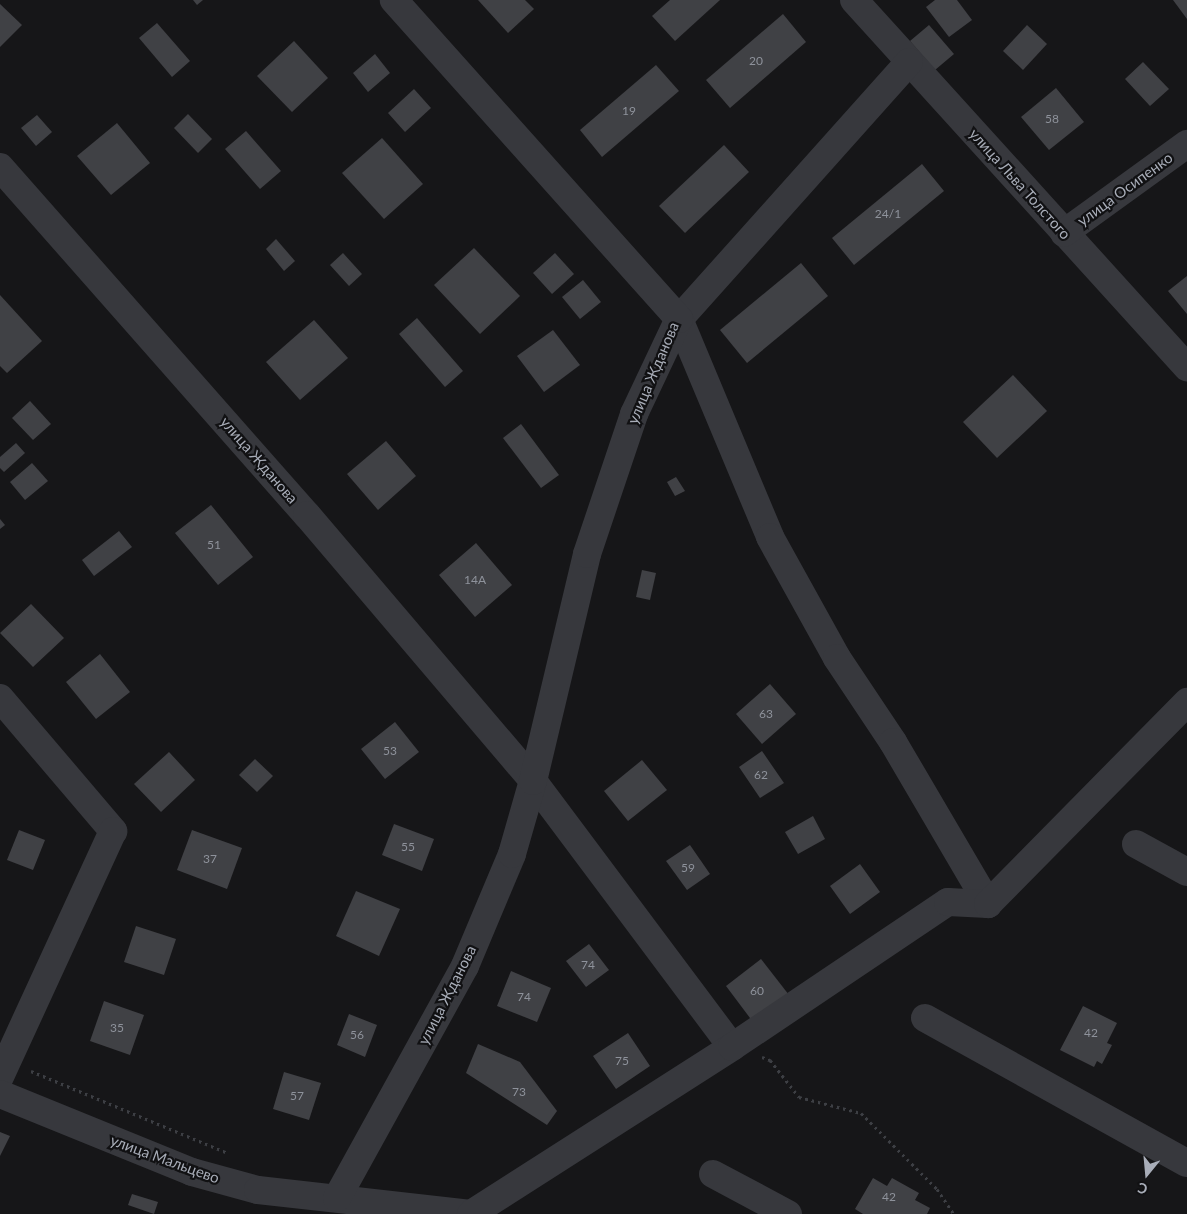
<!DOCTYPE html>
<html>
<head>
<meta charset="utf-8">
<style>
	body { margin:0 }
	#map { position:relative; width:1187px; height:1214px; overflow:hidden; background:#161618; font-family:Lato,sans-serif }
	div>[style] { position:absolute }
	.building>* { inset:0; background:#404145 }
	.path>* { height:3px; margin-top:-1.5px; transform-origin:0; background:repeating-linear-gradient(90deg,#3d3f44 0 2.5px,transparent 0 6.5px) }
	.minor>* { height:28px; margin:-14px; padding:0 14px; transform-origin:14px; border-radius:14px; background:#37383d }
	span { translate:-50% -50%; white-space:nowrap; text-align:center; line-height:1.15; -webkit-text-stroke:4.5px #111113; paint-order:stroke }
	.number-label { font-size:12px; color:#8e929b }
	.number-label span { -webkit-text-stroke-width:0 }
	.street-label { font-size:15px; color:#a8adb8 }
	.north { position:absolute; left:1122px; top:1149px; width:50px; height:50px; -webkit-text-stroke:4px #111113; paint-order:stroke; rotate:197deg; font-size:14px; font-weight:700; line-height:20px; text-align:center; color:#a8adb8 }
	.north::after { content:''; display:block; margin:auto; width:18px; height:22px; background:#a8adb8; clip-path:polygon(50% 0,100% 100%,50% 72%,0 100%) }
</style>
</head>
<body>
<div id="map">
	<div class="building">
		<i style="clip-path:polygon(193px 0,203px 0,197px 5px)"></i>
		<i style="clip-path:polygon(478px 0,525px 0,534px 9px,508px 33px)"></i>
		<i style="clip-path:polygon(670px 0,720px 0,675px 41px,652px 16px)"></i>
		<i style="clip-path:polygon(935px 0,957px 0,972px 20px,949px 37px,926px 7px)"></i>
		<i style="clip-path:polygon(1173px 0,1187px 0,1187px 19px)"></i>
		<i style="clip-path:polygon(0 4px,22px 25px,0 47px)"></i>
		<i style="clip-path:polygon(783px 14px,806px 42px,730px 108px,706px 80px)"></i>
		<i style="clip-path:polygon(157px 23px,190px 61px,172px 77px,139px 38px)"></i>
		<i style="clip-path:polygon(929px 25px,954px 54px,935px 70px,910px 41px)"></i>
		<i style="clip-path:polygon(1027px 25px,1047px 44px,1023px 70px,1003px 51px)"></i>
		<i style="clip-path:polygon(294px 41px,328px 78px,292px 112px,257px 76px)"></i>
		<i style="clip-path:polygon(375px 54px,390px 73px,368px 92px,353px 73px)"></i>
		<i style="clip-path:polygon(1143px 62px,1169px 89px,1150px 106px,1125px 79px)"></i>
		<i style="clip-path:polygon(656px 65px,679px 91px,602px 157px,580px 130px)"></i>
		<i style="clip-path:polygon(1056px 88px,1084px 122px,1049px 150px,1021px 117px)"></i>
		<i style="clip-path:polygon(414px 89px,431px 108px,405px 132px,388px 113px)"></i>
		<i style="clip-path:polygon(188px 114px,212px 139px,198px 153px,174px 128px)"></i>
		<i style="clip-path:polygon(37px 115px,52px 132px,36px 146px,21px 128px)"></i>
		<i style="clip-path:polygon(117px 123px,150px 163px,111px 195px,77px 156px)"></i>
		<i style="clip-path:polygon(246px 131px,281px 171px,260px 189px,225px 149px)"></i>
		<i style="clip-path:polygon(382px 138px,423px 184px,384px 219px,342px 173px)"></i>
		<i style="clip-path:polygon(724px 145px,749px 172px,685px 233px,659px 206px)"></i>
		<i style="clip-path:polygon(922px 164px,944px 191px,854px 265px,832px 238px)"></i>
		<i style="clip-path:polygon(276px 239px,295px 261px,284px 271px,266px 249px)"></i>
		<i style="clip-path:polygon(474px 248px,520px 296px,480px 334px,434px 285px)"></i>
		<i style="clip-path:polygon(343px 253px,362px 274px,349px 286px,330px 265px)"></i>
		<i style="clip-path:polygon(555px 253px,574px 274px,552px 294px,533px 273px)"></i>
		<i style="clip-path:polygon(801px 263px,828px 296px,747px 363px,720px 330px)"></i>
		<i style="clip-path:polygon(1187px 276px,1187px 314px,1168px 291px)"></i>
		<i style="clip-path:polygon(583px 280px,601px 302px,580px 319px,562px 297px)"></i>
		<i style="clip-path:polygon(0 295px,42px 341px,7px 373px,0 366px)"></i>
		<i style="clip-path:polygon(417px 318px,463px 371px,445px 387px,399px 334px)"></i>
		<i style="clip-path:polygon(314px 320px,348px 358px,300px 400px,266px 362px)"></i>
		<i style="clip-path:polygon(553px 330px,580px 365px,544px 392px,517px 356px)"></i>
		<i style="clip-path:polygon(1013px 375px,1047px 411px,997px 458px,963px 422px)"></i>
		<i style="clip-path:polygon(30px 401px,51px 424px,33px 440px,12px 418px)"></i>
		<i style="clip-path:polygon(521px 424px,559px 475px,541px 488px,503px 438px)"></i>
		<i style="clip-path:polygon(386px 441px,416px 476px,378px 510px,347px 474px)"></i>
		<i style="clip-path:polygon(16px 443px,25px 453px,4px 472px,0 468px,0 457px)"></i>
		<i style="clip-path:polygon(32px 463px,48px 481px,25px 500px,10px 482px)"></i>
		<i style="clip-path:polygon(676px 477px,685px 491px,675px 496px,667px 482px)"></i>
		<i style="clip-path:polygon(211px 505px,253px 557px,218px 585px,175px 533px)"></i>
		<i style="clip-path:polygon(0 519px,5px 525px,0 529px)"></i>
		<i style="clip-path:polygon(119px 531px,132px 547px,94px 576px,82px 560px)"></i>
		<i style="clip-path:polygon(476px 543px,512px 585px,475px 617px,439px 575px)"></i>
		<i style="clip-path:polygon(642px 570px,656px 573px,650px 600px,636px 597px)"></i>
		<i style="clip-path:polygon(31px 604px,64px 638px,33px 667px,0 633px)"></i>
		<i style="clip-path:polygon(100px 654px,130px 692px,96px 719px,66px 682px)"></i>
		<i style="clip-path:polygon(770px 684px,796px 714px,762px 744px,736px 714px)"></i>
		<i style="clip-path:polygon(395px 722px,419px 752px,385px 779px,361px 749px)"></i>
		<i style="clip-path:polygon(762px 751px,784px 783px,760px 798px,739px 767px)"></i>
		<i style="clip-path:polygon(169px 752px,195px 780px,161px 812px,134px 784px)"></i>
		<i style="clip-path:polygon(255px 759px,273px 776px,257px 792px,239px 775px)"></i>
		<i style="clip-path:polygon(642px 760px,667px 790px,628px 821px,604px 791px)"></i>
		<i style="clip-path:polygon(813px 816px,825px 839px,798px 854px,785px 832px)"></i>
		<i style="clip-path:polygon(394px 824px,434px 839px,422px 871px,382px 855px)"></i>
		<i style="clip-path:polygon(19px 830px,45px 840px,33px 870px,7px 860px)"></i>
		<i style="clip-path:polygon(192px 830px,242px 848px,227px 889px,177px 870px)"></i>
		<i style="clip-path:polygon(690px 845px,710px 874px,687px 890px,666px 861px)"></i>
		<i style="clip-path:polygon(860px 864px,880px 892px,850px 914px,830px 886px)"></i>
		<i style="clip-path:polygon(356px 891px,400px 909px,379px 956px,336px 936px)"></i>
		<i style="clip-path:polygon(136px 926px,176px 939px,164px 975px,124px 962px)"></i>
		<i style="clip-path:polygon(589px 944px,609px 970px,586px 987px,566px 961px)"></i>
		<i style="clip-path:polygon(761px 959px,789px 995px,753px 1022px,726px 986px)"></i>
		<i style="clip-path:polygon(511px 971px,551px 988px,537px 1022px,497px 1006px)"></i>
		<i style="clip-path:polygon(104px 1001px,144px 1015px,130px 1055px,90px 1041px)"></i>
		<i style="clip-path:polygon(1083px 1006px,1117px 1023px,1107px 1043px,1112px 1045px,1102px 1064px,1097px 1061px,1094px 1067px,1060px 1050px)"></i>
		<i style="clip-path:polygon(349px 1014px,377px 1025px,365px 1057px,337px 1045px)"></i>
		<i style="clip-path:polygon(628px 1033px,650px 1066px,616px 1089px,593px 1056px)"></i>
		<i style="clip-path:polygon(478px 1044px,520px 1062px,557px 1111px,547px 1125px,466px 1073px)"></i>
		<i style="clip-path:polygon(284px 1072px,321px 1083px,309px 1120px,273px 1109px)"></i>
		<i style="clip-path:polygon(0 1132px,10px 1136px,0 1156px)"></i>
		<i style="clip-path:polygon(873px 1178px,887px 1186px,892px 1178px,919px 1193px,915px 1200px,930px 1208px,927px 1214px,863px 1214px,855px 1209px)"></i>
		<i style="clip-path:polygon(132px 1194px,158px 1202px,154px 1214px,128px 1205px)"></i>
	</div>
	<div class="path">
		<i style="left:762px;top:1057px;width:9px;rotate:21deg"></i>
		<i style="left:770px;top:1060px;width:47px;rotate:51.9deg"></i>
		<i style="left:799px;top:1097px;width:64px;rotate:14.5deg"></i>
		<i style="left:861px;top:1113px;width:107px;rotate:45deg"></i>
		<i style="left:937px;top:1189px;width:30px;rotate:56deg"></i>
		<i style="left:31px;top:1071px;width:211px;rotate:22.6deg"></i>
	</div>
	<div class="minor">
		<i style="left:854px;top:0;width:496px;rotate:47.8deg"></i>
		<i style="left:909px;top:62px;width:345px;rotate:131.8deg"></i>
		<i style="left:679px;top:319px;width:236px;rotate:67.3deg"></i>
		<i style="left:770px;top:537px;width:138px;rotate:61deg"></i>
		<i style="left:837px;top:658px;width:101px;rotate:56.3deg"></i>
		<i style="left:893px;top:742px;width:188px;rotate:59.6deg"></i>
		<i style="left:0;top:167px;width:464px;rotate:48.6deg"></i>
		<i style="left:307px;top:515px;width:349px;rotate:49.6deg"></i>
		<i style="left:533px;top:781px;width:332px;rotate:53.2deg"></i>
		<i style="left:1064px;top:233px;width:152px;rotate:-35.9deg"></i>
		<i style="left:0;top:698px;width:175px;rotate:49.6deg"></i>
		<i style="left:113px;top:831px;width:271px;rotate:114.7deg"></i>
		<i style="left:1136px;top:844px;width:58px;rotate:28.8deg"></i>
		<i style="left:925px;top:1018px;width:299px;rotate:29deg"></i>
		<i style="left:0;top:1094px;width:207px;rotate:22.1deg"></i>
		<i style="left:192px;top:1172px;width:68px;rotate:15.3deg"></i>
		<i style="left:258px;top:1190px;width:214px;rotate:6.4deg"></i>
		<i style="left:713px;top:1174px;width:85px;rotate:28.1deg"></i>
		<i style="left:337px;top:1198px;width:265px;rotate:-61.1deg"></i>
		<i style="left:465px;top:966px;width:121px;rotate:-67.2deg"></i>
		<i style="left:512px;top:854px;width:76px;rotate:-74deg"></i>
		<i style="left:533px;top:781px;width:233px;rotate:-76.6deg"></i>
		<i style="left:587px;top:554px;width:148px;rotate:-71.4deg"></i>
		<i style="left:634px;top:414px;width:105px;rotate:-64.7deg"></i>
		<i style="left:679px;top:319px;width:428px;rotate:-131.8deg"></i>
		<i style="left:471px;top:1214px;width:310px;rotate:-32.6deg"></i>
		<i style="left:732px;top:1047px;width:260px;rotate:-33.9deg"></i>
		<i style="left:948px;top:902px;width:40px;rotate:2.9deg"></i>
		<i style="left:988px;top:904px;width:284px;rotate:-45.4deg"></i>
	</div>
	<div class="number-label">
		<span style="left:756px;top:61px">20</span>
		<span style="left:629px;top:111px">19</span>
		<span style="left:1052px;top:119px">58</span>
		<span style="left:888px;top:214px">24/1</span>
		<span style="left:214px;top:545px">51</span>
		<span style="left:475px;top:580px">14А</span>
		<span style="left:766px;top:714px">63</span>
		<span style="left:390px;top:751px">53</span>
		<span style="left:761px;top:775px">62</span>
		<span style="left:408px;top:847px">55</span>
		<span style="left:210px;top:859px">37</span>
		<span style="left:688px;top:868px">59</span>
		<span style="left:588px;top:965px">74</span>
		<span style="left:757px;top:991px">60</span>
		<span style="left:524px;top:997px">74</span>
		<span style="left:117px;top:1028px">35</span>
		<span style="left:1091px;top:1033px">42</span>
		<span style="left:357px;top:1035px">56</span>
		<span style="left:622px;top:1061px">75</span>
		<span style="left:519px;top:1092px">73</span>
		<span style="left:297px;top:1096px">57</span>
		<span style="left:889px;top:1197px">42</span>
	</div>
	<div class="street-label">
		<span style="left:1020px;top:184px;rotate:48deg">улица Льва Толстого</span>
		<span style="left:1125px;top:189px;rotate:-36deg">улица Осипенко</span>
		<span style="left:653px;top:373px;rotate:-67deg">улица Жданова</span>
		<span style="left:259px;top:460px;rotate:49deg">улица Жданова</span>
		<span style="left:447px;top:995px;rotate:-63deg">улица Жданова</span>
		<span style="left:165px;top:1159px;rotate:20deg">улица Мальцево</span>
	</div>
	<div class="north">С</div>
</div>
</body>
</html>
